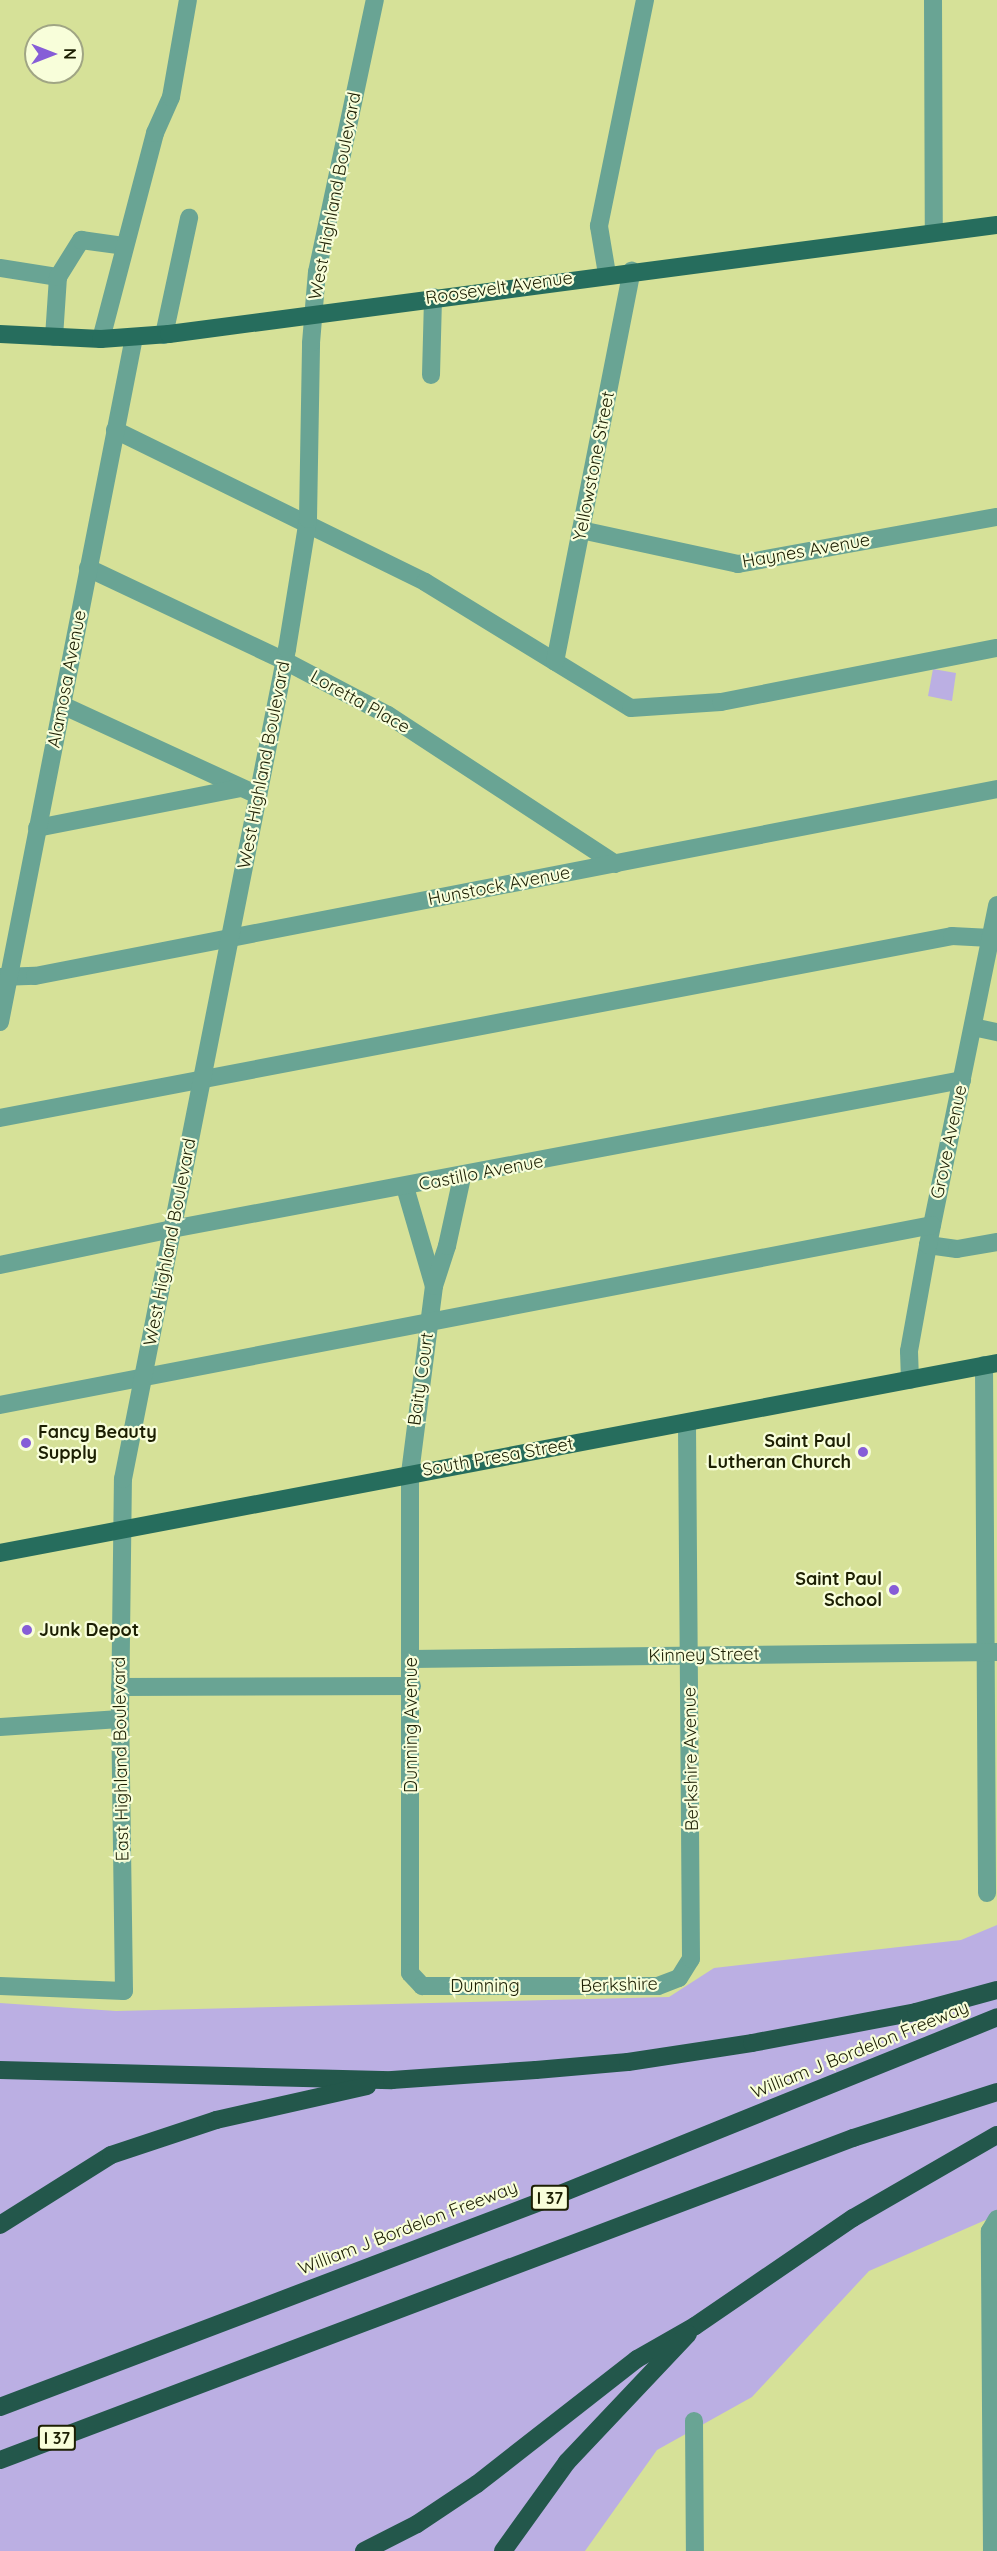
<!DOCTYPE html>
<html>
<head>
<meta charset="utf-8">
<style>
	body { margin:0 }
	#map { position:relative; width:997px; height:2551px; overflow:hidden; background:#d6e198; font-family:Quicksand,sans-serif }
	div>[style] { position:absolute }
	.green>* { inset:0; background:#bbafe3 }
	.minor>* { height:18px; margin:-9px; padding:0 9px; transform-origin:9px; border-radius:9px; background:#69a494 }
	.major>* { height:18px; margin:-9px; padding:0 9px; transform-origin:9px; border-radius:9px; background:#266d5d }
	.highway>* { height:18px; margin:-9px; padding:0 9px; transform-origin:9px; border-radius:9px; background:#23574b }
	.dots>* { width:16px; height:16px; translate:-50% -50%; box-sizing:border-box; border:3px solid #f8feda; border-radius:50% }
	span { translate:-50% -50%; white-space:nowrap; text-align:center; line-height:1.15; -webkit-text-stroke:4.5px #f8feda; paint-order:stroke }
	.shield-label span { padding:2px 4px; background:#f8feda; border:2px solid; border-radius:4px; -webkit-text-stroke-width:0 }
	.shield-label { font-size:16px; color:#1c1f03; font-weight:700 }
	.street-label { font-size:18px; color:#1c1f03 }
	.poi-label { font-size:18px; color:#1c1f03; font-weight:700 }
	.left { translate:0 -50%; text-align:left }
	.right { translate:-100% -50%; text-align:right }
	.north { position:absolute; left:24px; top:24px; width:60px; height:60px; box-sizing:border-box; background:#f8feda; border:2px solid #a0a584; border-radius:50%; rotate:90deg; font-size:16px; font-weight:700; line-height:24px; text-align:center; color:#1c1f03 }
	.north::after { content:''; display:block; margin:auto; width:21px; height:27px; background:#865dd7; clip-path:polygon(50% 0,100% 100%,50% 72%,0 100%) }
</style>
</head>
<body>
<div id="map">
	<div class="green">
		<i style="clip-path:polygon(933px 669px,956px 673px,952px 701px,928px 696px)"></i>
		<i style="clip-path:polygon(997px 1925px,997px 2215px,869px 2271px,752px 2397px,657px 2450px,585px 2551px,0 2551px,0 2003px,116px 2011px,669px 1997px,714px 1968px,961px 1940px)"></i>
	</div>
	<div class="minor">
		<i style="left:933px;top:0;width:232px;rotate:89.8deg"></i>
		<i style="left:0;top:268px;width:59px;rotate:8.8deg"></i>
		<i style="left:58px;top:277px;width:60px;rotate:93.8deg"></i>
		<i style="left:607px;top:274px;width:49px;rotate:-99.5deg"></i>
		<i style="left:599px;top:226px;width:231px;rotate:-78.5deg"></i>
		<i style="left:58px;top:277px;width:44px;rotate:-58.1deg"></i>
		<i style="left:81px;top:240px;width:43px;rotate:7.9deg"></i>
		<i style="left:164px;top:335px;width:120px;rotate:-77.9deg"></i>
		<i style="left:101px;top:339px;width:213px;rotate:-75.3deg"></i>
		<i style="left:155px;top:133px;width:39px;rotate:-66deg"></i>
		<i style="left:171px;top:97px;width:98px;rotate:-80.1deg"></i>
		<i style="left:431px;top:375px;width:78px;rotate:-88.5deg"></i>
		<i style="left:115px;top:430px;width:345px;rotate:26.1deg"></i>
		<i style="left:425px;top:582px;width:241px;rotate:31.5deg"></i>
		<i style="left:631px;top:708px;width:90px;rotate:-3.8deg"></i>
		<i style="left:721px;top:702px;width:281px;rotate:-11.1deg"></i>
		<i style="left:581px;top:530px;width:161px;rotate:12.2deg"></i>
		<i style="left:738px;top:564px;width:263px;rotate:-10.3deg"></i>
		<i style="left:88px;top:568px;width:218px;rotate:25.3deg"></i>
		<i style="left:285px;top:661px;width:116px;rotate:27.7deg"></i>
		<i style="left:388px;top:715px;width:272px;rotate:33.2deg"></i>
		<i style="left:555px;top:662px;width:399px;rotate:-78.9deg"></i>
		<i style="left:62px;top:705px;width:216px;rotate:24.7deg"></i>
		<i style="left:37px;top:828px;width:208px;rotate:-11.1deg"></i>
		<i style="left:0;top:977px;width:35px;rotate:-2deg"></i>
		<i style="left:35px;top:976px;width:980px;rotate:-11deg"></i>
		<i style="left:0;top:1022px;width:698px;rotate:-78.93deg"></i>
		<i style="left:973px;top:1027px;width:25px;rotate:12deg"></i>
		<i style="left:0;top:1118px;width:969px;rotate:-10.82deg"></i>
		<i style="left:952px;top:936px;width:39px;rotate:3deg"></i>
		<i style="left:405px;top:1187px;width:103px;rotate:73.7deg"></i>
		<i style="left:434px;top:1286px;width:189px;rotate:97.3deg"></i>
		<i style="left:410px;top:1473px;width:500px;rotate:90deg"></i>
		<i style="left:410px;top:1973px;width:18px;rotate:47deg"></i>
		<i style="left:422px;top:1986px;width:236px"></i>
		<i style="left:658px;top:1986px;width:22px;rotate:-21deg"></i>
		<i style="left:679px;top:1978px;width:22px;rotate:-58deg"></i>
		<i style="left:691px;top:1959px;width:535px;rotate:-90.43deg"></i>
		<i style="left:928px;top:1245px;width:29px;rotate:8deg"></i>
		<i style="left:957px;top:1249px;width:41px;rotate:-9.9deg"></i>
		<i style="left:0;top:1265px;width:176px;rotate:-11.8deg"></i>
		<i style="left:172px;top:1229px;width:804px;rotate:-10.68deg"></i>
		<i style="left:434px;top:1286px;width:42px;rotate:-72deg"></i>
		<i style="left:447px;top:1246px;width:71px;rotate:-77.7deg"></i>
		<i style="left:984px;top:1365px;width:528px;rotate:89.67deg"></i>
		<i style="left:910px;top:1380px;width:29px;rotate:-92deg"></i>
		<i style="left:909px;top:1351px;width:108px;rotate:-79.8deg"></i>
		<i style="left:928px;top:1245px;width:347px;rotate:-78.5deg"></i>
		<i style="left:0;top:1405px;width:949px;rotate:-10.93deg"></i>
		<i style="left:412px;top:1659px;width:585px;rotate:-0.69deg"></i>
		<i style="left:120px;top:1687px;width:292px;rotate:-0.2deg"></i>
		<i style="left:0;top:1727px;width:120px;rotate:-3.8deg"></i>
		<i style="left:0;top:1986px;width:124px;rotate:2.3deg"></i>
		<i style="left:124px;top:1991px;width:272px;rotate:-90.8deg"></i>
		<i style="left:120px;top:1719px;width:240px;rotate:-89.3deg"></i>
		<i style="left:123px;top:1479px;width:846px;rotate:-78.82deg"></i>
		<i style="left:287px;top:649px;width:132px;rotate:-80.8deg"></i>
		<i style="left:308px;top:519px;width:176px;rotate:-89deg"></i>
		<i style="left:311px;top:343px;width:71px;rotate:-85.2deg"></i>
		<i style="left:317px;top:272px;width:278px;rotate:-78deg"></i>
		<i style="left:694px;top:2421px;width:130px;rotate:89.6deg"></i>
		<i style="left:992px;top:2551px;width:320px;rotate:-90.4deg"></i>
		<i style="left:990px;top:2231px;width:14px;rotate:-60deg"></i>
	</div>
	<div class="major">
		<i style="left:0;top:334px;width:101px;rotate:2.8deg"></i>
		<i style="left:101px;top:339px;width:68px;rotate:-4.2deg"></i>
		<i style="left:169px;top:334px;width:835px;rotate:-7.5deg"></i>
		<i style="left:0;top:1553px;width:1015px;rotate:-10.79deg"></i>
	</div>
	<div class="highway">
		<i style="left:0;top:2070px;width:392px;rotate:1.5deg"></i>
		<i style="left:392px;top:2080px;width:144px;rotate:-4deg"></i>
		<i style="left:536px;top:2070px;width:92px;rotate:-5deg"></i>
		<i style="left:628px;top:2062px;width:125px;rotate:-8.7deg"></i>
		<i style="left:752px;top:2043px;width:167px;rotate:-10.7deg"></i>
		<i style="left:916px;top:2012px;width:84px;rotate:-15.2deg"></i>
		<i style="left:0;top:2225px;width:131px;rotate:-32.2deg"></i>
		<i style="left:111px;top:2155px;width:111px;rotate:-18.4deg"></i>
		<i style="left:216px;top:2120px;width:155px;rotate:-12.7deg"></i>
		<i style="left:0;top:2407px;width:583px;rotate:-20.8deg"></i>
		<i style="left:545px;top:2200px;width:488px;rotate:-22deg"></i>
		<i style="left:0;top:2460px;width:912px;rotate:-20.68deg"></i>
		<i style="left:853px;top:2138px;width:151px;rotate:-17.7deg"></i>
		<i style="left:364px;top:2551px;width:59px;rotate:-27deg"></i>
		<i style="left:417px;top:2524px;width:72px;rotate:-33.7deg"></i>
		<i style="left:477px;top:2484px;width:203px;rotate:-38deg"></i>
		<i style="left:637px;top:2359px;width:67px;rotate:-29.6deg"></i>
		<i style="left:695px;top:2326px;width:191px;rotate:-34.4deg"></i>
		<i style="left:853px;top:2218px;width:166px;rotate:-30deg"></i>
		<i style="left:503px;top:2551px;width:110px;rotate:-54.3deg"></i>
		<i style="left:567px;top:2462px;width:176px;rotate:-46.6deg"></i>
	</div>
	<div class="dots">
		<i style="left:26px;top:1443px;background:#865dd7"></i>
		<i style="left:863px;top:1452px;background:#865dd7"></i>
		<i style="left:894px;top:1590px;background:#865dd7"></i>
		<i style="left:27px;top:1630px;background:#865dd7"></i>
	</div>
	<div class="shield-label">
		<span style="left:550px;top:2198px">I 37</span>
		<span style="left:57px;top:2438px">I 37</span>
	</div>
	<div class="street-label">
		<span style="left:335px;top:196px;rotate:-79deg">West Highland Boulevard</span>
		<span style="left:499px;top:288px;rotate:-8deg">Roosevelt Avenue</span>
		<span style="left:594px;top:466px;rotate:-79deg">Yellowstone Street</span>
		<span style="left:806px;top:551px;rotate:-10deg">Haynes Avenue</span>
		<span style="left:67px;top:679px;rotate:-79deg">Alamosa Avenue</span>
		<span style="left:360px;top:702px;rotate:29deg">Loretta Place</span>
		<span style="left:264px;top:765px;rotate:-79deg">West Highland Boulevard</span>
		<span style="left:499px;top:886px;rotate:-11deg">Hunstock Avenue</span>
		<span style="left:949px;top:1142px;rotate:-78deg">Grove Avenue</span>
		<span style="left:481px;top:1173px;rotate:-11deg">Castillo Avenue</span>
		<span style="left:170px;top:1242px;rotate:-79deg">West Highland Boulevard</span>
		<span style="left:421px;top:1379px;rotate:-82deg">Baity Court</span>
		<span style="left:498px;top:1457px;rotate:-10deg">South Presa Street</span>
		<span style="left:704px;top:1655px;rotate:-1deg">Kinney Street</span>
		<span style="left:411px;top:1725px;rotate:-90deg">Dunning Avenue</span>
		<span style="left:121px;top:1759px;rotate:-91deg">East Highland Boulevard</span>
		<span style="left:691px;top:1759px;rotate:-91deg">Berkshire Avenue</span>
		<span style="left:619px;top:1985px;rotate:-2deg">Berkshire</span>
		<span style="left:485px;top:1986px">Dunning</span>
		<span style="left:860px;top:2050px;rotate:-22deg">William J Bordelon Freeway</span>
		<span style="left:408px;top:2228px;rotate:-21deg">William J Bordelon Freeway</span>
	</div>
	<div class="poi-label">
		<span class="left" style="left:38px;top:1443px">Fancy Beauty<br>Supply</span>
		<span class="right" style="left:851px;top:1452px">Saint Paul<br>Lutheran Church</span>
		<span class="right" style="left:882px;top:1590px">Saint Paul<br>School</span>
		<span class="left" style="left:39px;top:1630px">Junk Depot</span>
	</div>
	<div class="north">N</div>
</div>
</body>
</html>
